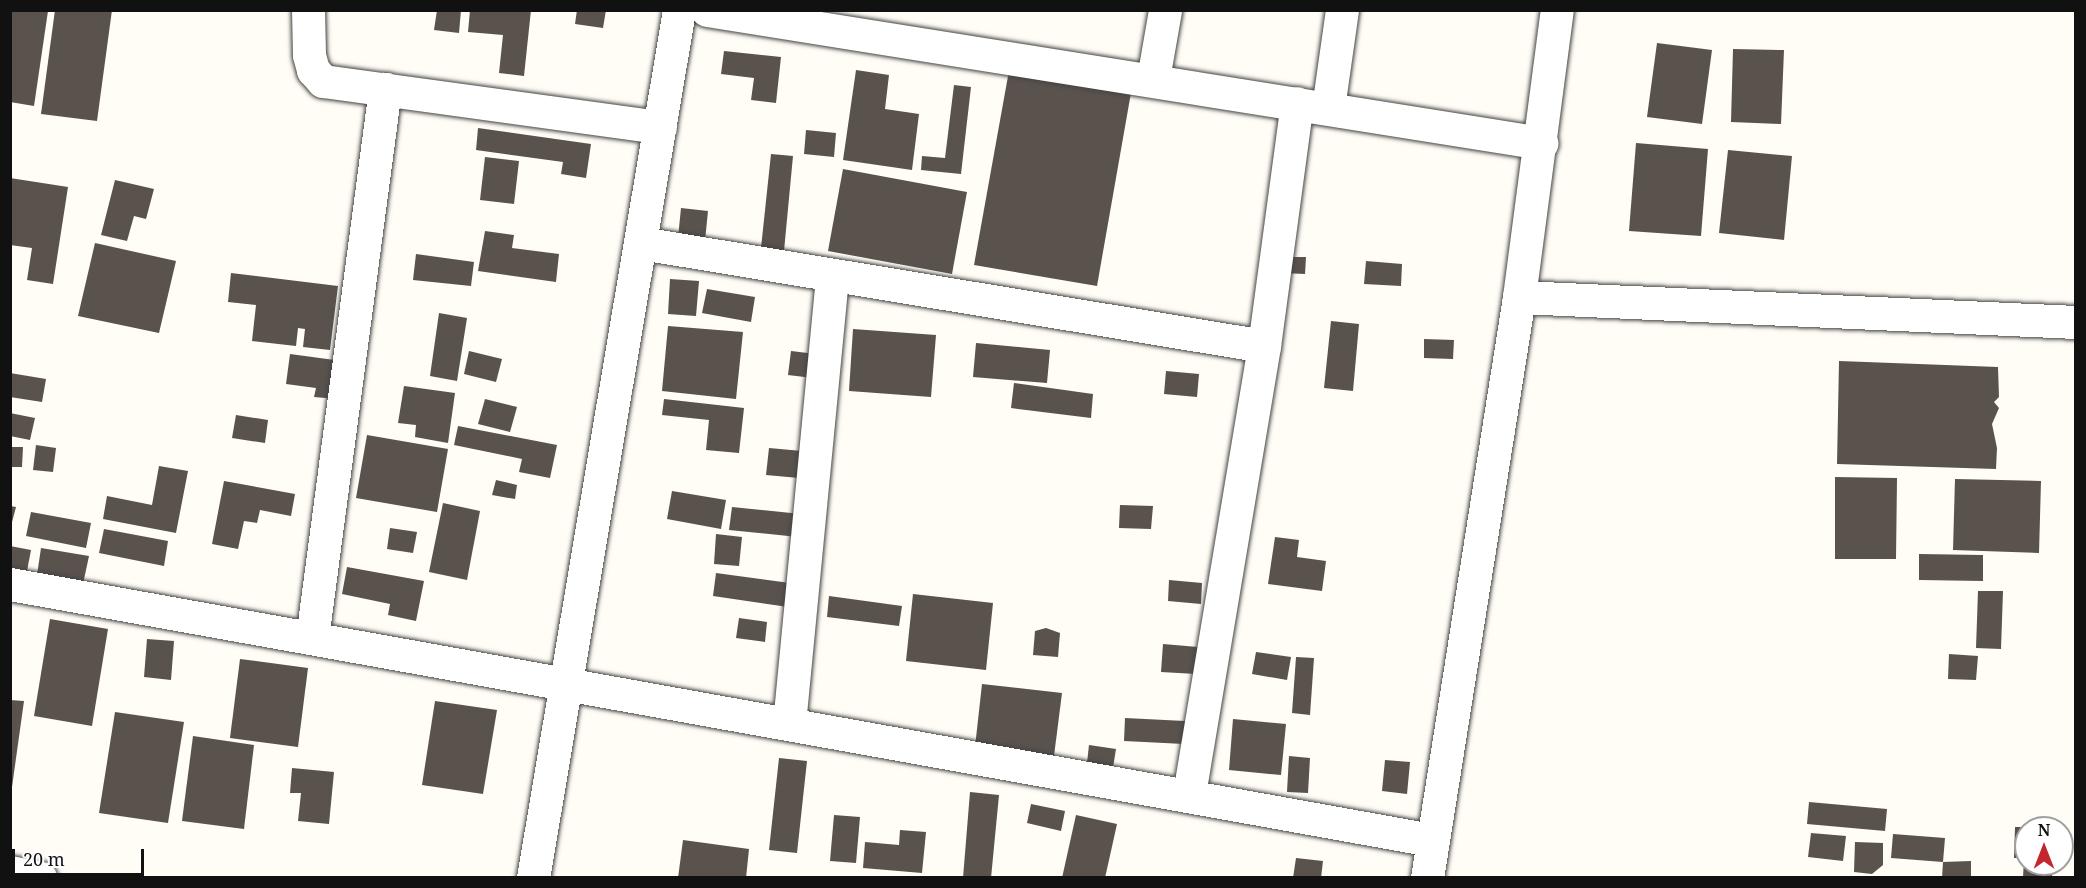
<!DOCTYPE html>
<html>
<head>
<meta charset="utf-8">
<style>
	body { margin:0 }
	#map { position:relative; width:2086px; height:888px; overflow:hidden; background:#fffdf5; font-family:"Noto Serif",serif }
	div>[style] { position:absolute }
	.building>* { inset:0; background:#5a524d }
	.roads { filter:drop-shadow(0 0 2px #444) drop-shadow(0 0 2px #444) }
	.street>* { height:33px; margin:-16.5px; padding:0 16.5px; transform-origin:16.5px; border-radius:16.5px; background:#fff }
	span { translate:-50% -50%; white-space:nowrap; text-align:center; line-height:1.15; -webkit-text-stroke:6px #fff; paint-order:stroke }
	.frame { position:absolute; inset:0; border:12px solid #111; pointer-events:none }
	.north { position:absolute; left:2014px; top:816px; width:60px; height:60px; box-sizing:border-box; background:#fff; border:2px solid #a0a0a0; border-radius:50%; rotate:0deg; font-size:16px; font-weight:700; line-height:24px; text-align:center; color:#111 }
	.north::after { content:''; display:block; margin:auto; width:21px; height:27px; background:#c4262e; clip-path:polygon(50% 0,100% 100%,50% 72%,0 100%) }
	.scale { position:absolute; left:12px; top:849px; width:132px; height:27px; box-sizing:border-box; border:3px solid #111; border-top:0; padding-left:8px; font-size:18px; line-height:21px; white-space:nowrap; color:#111; -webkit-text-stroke:4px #fff; paint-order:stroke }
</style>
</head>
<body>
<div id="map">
	<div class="building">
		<i style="clip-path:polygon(10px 10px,48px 11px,34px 106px,10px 102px)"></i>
		<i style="clip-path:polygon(55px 10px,112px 10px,97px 121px,41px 114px)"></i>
		<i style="clip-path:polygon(437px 10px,461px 10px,459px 33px,434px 30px)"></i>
		<i style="clip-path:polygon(470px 10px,531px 10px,524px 76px,499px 73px,503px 35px,468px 32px)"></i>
		<i style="clip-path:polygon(577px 10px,606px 10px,603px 28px,575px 24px)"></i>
		<i style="clip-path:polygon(1657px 43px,1712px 50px,1702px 124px,1647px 117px)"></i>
		<i style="clip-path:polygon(1733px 49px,1784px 50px,1781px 124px,1731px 122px)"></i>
		<i style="clip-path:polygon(724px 51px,781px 57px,776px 103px,751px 100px,754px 78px,721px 74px)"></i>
		<i style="clip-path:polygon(1010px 65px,1132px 87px,1097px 286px,974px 265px)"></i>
		<i style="clip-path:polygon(856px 70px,889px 75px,885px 109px,919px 114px,912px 170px,843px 160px)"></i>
		<i style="clip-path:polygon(954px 85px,971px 87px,961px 174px,921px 170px,922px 156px,945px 158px)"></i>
		<i style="clip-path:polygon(478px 128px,591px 144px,586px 178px,561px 174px,563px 162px,476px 150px)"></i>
		<i style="clip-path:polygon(806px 130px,836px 133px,834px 157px,804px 154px)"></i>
		<i style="clip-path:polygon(1636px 143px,1708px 149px,1701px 236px,1629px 231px)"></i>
		<i style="clip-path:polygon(1728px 150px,1792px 156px,1784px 240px,1719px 233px)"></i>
		<i style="clip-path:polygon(771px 154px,793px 156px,784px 251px,761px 248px)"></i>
		<i style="clip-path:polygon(485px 157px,519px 161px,514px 204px,480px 200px)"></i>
		<i style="clip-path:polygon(843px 169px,967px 192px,952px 274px,828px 251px)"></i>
		<i style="clip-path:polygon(10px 178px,68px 187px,53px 284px,27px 280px,32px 248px,10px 245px)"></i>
		<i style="clip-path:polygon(115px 180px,154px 189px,146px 219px,134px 216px,127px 241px,101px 235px)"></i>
		<i style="clip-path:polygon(681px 208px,708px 211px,705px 241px,678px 238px)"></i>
		<i style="clip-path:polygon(485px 231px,514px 235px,512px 248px,559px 254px,556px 282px,478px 271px)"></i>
		<i style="clip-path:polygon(95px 243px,176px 261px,159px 333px,78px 316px)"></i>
		<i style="clip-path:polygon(416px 254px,474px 262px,471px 286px,413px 280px)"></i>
		<i style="clip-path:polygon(1283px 257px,1306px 257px,1305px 274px,1282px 273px)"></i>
		<i style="clip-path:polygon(1366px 261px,1402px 264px,1401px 286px,1364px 284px)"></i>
		<i style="clip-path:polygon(231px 273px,338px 286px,330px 350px,303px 347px,305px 329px,298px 328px,296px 346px,252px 341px,256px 305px,228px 302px)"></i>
		<i style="clip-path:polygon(670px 279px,699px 281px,696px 316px,668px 314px)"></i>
		<i style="clip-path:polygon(707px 289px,755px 297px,751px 322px,702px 313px)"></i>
		<i style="clip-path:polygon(439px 313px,467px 318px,457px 381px,430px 376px)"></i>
		<i style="clip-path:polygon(1331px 321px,1359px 324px,1353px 391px,1324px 388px)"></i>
		<i style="clip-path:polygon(668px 326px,743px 332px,736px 399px,662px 391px)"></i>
		<i style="clip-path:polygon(853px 329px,936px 335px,931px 397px,849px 391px)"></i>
		<i style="clip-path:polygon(1424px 339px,1454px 340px,1453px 359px,1424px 358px)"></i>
		<i style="clip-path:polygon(976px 343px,1050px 350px,1047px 383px,973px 377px)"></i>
		<i style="clip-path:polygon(469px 351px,502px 359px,496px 382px,464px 374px)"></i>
		<i style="clip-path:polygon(791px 351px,816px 354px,813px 378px,788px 375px)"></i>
		<i style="clip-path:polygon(290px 354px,342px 361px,337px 399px,314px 397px,316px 388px,286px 384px)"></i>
		<i style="clip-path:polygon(1839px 361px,1998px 367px,1999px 397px,1994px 402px,1999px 408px,1992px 424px,1997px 448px,1996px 469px,1837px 464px)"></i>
		<i style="clip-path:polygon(1166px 371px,1199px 374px,1197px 397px,1164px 394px)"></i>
		<i style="clip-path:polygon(10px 373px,46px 379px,42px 402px,10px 397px)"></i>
		<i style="clip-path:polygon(1014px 383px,1093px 394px,1091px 418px,1011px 408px)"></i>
		<i style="clip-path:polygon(404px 386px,455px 393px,448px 443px,415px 437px,416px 425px,398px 423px)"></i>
		<i style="clip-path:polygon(485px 399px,517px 407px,510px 432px,478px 424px)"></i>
		<i style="clip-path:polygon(664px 399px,744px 408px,739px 453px,706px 450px,709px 420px,662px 415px)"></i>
		<i style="clip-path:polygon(10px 413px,35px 418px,30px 440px,10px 436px)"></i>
		<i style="clip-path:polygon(236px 415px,268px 420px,265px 443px,232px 438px)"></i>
		<i style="clip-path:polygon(458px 426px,557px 445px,550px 478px,519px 472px,522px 459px,454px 445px)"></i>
		<i style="clip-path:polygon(367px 435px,448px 449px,437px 512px,356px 498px)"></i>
		<i style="clip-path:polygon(36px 445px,56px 448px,53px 472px,33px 470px)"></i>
		<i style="clip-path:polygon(10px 447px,23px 447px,22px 467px,10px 467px)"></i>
		<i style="clip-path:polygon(769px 448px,802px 451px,799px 478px,766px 475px)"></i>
		<i style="clip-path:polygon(159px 466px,188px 471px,176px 533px,103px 519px,107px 496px,152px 505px)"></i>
		<i style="clip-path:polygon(1835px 477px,1897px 478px,1896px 559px,1835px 559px)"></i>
		<i style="clip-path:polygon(1955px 479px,2041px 481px,2039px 553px,1953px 550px)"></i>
		<i style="clip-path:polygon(496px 480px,517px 485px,515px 499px,492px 495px)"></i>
		<i style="clip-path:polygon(224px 481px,295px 494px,291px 516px,260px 510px,257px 523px,244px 521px,238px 549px,212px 544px)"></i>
		<i style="clip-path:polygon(672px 491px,726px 500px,721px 529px,667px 519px)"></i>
		<i style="clip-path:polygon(443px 503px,480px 511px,467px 580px,429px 572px)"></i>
		<i style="clip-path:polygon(1120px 505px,1153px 506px,1151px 529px,1119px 528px)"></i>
		<i style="clip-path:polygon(10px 506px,16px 507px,11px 526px,10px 526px)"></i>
		<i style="clip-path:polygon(732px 507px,801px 514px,798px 537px,729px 530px)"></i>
		<i style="clip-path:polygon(31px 512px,91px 523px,86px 548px,26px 536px)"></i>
		<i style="clip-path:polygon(390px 528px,417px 532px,413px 553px,387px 549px)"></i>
		<i style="clip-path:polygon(104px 529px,168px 541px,164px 566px,99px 553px)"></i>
		<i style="clip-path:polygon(716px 534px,742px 537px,739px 566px,714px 564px)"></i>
		<i style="clip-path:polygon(1275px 537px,1299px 540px,1297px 557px,1326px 561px,1322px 591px,1268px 584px)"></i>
		<i style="clip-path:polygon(10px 546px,31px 550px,27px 571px,10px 568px)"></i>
		<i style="clip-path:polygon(41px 548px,89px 556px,83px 584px,37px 575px)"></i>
		<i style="clip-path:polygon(1919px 554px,1983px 555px,1983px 581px,1919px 580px)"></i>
		<i style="clip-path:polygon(347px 567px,424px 581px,416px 621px,388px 615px,390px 604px,342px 594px)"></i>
		<i style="clip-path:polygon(716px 573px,790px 583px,788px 607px,713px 596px)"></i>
		<i style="clip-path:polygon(1169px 580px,1202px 583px,1201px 604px,1168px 601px)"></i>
		<i style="clip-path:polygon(1978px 591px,2003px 591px,2001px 649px,1976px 648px)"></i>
		<i style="clip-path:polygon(913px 594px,993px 603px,986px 670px,906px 661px)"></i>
		<i style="clip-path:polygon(829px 596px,902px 606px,899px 626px,827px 617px)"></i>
		<i style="clip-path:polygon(739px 618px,767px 622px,765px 642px,736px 638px)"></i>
		<i style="clip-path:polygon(50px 619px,108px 629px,92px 726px,34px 716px)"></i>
		<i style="clip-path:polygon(1046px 628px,1060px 633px,1058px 657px,1033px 655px,1035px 631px)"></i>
		<i style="clip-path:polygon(147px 639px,174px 641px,171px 680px,144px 677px)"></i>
		<i style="clip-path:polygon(1163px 644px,1198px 647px,1196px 674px,1161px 672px)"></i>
		<i style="clip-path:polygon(1256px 652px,1291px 657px,1287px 680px,1252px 674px)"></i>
		<i style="clip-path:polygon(1949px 654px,1978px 656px,1976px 680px,1948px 679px)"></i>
		<i style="clip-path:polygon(1296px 657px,1314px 658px,1310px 715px,1292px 713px)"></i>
		<i style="clip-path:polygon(240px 659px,308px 668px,298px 747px,230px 738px)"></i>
		<i style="clip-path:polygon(982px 684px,1062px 693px,1054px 756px,975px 747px)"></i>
		<i style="clip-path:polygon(10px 700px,24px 701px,12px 787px,10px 787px)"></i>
		<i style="clip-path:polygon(435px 701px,497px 710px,483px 794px,422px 785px)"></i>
		<i style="clip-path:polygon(115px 712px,184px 722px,168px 823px,99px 813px)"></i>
		<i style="clip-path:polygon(1125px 718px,1185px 721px,1184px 744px,1124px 741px)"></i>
		<i style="clip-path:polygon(1233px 719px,1286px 724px,1281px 775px,1229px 770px)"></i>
		<i style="clip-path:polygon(193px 736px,254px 745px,244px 829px,182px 821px)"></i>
		<i style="clip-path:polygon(1089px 745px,1116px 749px,1112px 774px,1086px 772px)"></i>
		<i style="clip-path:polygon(1289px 756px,1310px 758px,1308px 793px,1287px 792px)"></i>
		<i style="clip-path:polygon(779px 758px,807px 761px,797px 853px,769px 850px)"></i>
		<i style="clip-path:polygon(1385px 760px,1410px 762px,1407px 794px,1382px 791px)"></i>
		<i style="clip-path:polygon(292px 768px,334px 772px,329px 824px,298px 821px,301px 793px,290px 793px)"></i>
		<i style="clip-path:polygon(970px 792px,999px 795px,991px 878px,963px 878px)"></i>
		<i style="clip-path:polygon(1809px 802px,1887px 809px,1885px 831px,1807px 824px)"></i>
		<i style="clip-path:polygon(1031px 804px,1065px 811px,1061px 831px,1027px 823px)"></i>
		<i style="clip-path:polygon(834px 815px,860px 817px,856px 863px,830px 861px)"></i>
		<i style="clip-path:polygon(1076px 815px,1117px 824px,1105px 878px,1062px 878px)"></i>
		<i style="clip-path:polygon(2015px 827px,2026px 827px,2026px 864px,2053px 864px,2052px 878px,2023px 878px,2024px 858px,2014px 858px)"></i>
		<i style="clip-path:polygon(900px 830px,926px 832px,922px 873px,863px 868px,865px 842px,899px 845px)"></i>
		<i style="clip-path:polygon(1811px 833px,1846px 836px,1843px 861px,1808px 857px)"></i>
		<i style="clip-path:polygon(1893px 834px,1945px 838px,1943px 862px,1971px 861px,1971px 878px,1942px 878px,1943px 862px,1891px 858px)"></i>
		<i style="clip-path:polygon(683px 840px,749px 849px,746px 878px,678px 878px)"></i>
		<i style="clip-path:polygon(1855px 842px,1883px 843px,1883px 865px,1872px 874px,1854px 872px)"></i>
		<i style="clip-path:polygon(1296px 858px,1323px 861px,1321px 878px,1293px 878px)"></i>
	</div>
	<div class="roads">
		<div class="street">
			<i style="left:308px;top:10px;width:45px;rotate:88.7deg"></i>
			<i style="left:309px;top:55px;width:16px;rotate:75deg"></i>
			<i style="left:313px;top:70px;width:15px;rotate:48deg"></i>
			<i style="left:323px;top:81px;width:340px;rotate:7.8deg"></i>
			<i style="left:707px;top:10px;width:845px;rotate:9.06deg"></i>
			<i style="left:1153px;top:79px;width:70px;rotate:-80.1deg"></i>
			<i style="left:1328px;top:108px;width:99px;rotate:-81.9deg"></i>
			<i style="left:641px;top:243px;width:631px;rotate:9.39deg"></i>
			<i style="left:1264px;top:346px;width:456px;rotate:99.5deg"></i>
			<i style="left:1519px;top:297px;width:558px;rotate:2.57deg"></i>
			<i style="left:1264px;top:346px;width:245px;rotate:-82.3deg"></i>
			<i style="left:10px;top:584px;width:1445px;rotate:10.21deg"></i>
			<i style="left:312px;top:638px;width:554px;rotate:-82.43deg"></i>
			<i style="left:789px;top:724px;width:451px;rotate:-84.5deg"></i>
			<i style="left:10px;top:872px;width:31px;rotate:11deg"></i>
			<i style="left:533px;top:878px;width:880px;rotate:-80.45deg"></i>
			<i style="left:1427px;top:878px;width:588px;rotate:-81deg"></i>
			<i style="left:1519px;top:297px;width:290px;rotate:-82.5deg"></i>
		</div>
	</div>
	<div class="frame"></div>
	<div class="north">N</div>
	<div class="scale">20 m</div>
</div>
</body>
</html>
